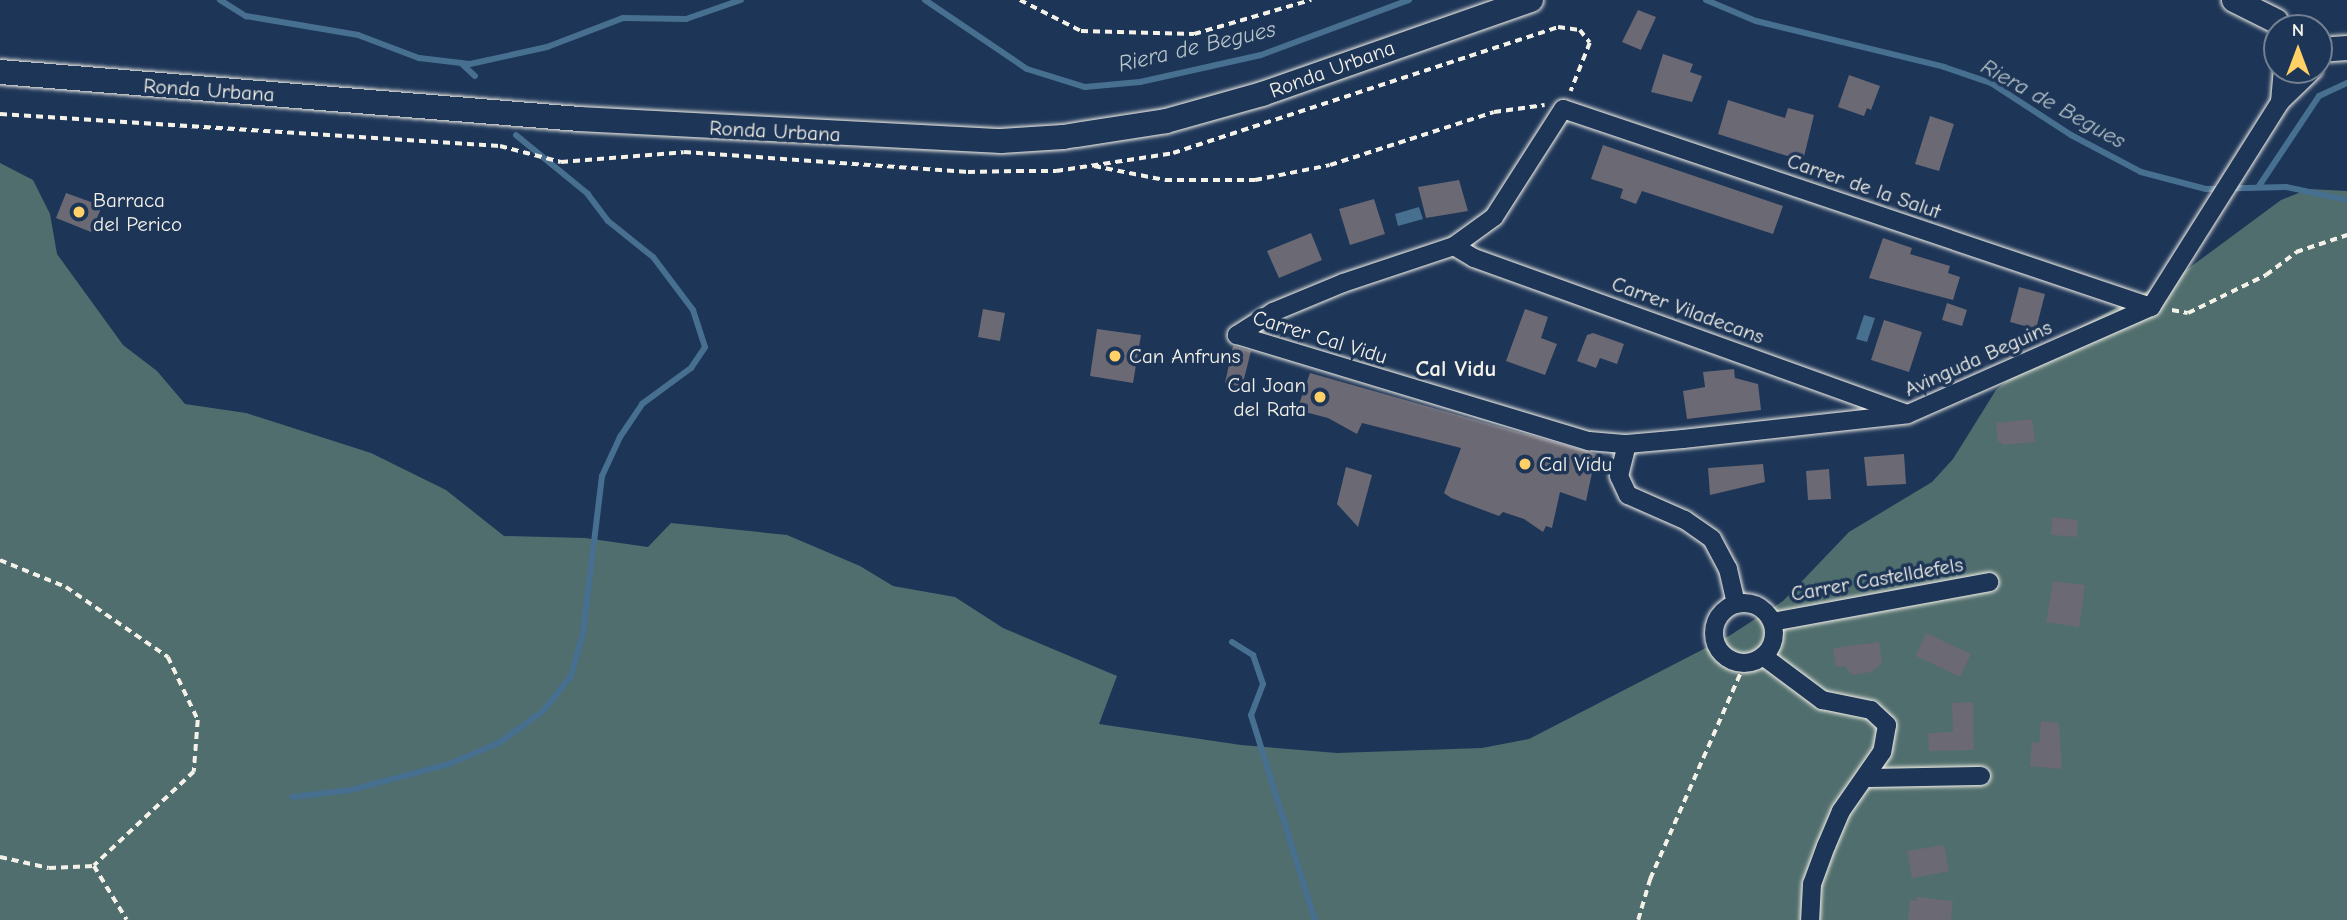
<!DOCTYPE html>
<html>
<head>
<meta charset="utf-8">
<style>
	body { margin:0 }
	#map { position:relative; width:2347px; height:920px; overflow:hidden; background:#1d3557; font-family:"Comic Neue",sans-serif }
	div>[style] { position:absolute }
	.green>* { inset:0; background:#506e6d }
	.water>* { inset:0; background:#476f8f }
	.stream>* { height:6px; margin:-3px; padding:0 3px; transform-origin:3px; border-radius:3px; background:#476f8f }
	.building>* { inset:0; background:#6b6974 }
	.path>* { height:3.5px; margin-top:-1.75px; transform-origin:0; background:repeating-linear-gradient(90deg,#f4f1e8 0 7px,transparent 0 12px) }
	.roads { filter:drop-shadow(0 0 2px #f4f1e8) drop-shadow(0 0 2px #f4f1e8) }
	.minor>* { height:18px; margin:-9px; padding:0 9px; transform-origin:9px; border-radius:9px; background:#1d3557 }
	.minor>.ring { margin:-9px; padding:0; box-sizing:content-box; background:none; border:18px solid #1d3557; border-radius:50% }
	.secondary>* { height:24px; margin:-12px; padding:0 12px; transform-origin:12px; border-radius:12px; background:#1d3557 }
	.dots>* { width:19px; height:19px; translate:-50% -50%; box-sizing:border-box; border:4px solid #1d3557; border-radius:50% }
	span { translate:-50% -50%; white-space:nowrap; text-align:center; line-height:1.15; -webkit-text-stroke:7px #1d3557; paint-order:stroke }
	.street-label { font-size:21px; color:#f4f1e8 }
	.poi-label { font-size:21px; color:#f4f1e8 }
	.left { translate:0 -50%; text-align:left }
	.right { translate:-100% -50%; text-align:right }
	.water-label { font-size:23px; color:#b7c4c9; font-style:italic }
	.neighbourhood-label { font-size:23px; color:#f4f1e8; font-weight:700 }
	.north { position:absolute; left:2263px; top:14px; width:70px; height:70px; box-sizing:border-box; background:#1d3557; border:2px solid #738091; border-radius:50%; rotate:0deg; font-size:19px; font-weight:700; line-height:28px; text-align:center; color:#f4f1e8 }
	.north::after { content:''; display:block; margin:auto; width:24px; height:32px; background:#ffd166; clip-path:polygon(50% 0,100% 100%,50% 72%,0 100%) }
</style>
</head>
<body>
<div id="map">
	<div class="green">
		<i style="clip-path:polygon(0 163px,33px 180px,50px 214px,57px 254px,123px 345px,157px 371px,185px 404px,246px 413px,371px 453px,446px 490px,504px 536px,585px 538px,648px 547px,671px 523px,787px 535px,860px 566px,893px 586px,955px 597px,1003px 628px,1117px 676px,1099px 724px,1241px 745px,1337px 753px,1482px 748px,1529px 739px,1729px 636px,1783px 601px,1849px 532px,1932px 482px,1953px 459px,1996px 390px,2058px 339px,2185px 271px,2281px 200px,2309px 189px,2347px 191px,2347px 920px,0 920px)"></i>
	</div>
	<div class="water">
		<i style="clip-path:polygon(1419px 207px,1423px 219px,1398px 226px,1395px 214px)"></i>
		<i style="clip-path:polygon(1864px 315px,1875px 318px,1867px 342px,1856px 339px)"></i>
	</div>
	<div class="stream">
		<i style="left:220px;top:0;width:31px;rotate:32deg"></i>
		<i style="left:246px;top:16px;width:114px;rotate:9.6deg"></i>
		<i style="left:358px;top:35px;width:65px;rotate:20.7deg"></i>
		<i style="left:419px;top:58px;width:51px;rotate:6.7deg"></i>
		<i style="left:470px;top:64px;width:79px;rotate:-12.4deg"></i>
		<i style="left:547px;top:47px;width:81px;rotate:-20.9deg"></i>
		<i style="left:623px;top:18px;width:63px;rotate:0.9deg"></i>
		<i style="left:686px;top:19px;width:58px;rotate:-19.1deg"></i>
		<i style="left:925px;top:0;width:123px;rotate:34.1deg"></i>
		<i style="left:1027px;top:69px;width:61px;rotate:17.2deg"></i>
		<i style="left:1085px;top:87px;width:55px;rotate:-5.2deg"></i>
		<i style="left:1140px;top:82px;width:124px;rotate:-12.6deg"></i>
		<i style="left:1261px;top:55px;width:158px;rotate:-20.4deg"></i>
		<i style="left:1706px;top:0;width:54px;rotate:22.8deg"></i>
		<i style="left:1756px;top:21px;width:194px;rotate:13.7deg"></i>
		<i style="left:1944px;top:67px;width:50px;rotate:18.8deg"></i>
		<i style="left:1991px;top:83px;width:95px;rotate:33deg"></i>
		<i style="left:2071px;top:135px;width:79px;rotate:27.9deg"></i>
		<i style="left:2141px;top:172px;width:67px;rotate:14.7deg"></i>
		<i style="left:2206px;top:189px;width:80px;rotate:-1.4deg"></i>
		<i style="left:2286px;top:187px;width:62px;rotate:12deg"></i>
		<i style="left:461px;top:63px;width:19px;rotate:43deg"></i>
		<i style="left:2259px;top:186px;width:108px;rotate:-56.3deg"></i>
		<i style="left:2319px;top:96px;width:31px;rotate:-25deg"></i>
		<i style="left:1232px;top:642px;width:25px;rotate:32deg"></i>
		<i style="left:1253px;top:655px;width:31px;rotate:71deg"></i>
		<i style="left:1263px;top:684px;width:33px;rotate:111deg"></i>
		<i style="left:1251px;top:715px;width:215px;rotate:72.7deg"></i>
		<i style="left:292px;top:797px;width:59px;rotate:-6.8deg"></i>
		<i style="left:351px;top:790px;width:101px;rotate:-14.9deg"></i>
		<i style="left:449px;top:764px;width:54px;rotate:-22.8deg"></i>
		<i style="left:499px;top:743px;width:54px;rotate:-36deg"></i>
		<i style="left:543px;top:711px;width:45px;rotate:-51.3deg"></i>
		<i style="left:571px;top:676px;width:45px;rotate:-74.4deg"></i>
		<i style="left:583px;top:633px;width:158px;rotate:-83.1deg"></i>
		<i style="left:602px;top:476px;width:43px;rotate:-65.2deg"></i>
		<i style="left:620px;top:437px;width:40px;rotate:-56deg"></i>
		<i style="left:642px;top:404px;width:61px;rotate:-36.3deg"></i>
		<i style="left:691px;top:368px;width:25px;rotate:-56deg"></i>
		<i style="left:705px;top:347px;width:39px;rotate:-108deg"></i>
		<i style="left:693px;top:310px;width:66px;rotate:-127deg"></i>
		<i style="left:653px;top:257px;width:58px;rotate:-141.3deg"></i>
		<i style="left:608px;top:221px;width:34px;rotate:-127deg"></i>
		<i style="left:588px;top:194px;width:93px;rotate:-140.7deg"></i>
	</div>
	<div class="building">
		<i style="clip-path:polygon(1638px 10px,1656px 17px,1641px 50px,1622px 42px)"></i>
		<i style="clip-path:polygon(1663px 54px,1693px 64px,1690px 72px,1702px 76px,1692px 102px,1651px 92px)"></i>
		<i style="clip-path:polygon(1849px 75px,1880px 86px,1871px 110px,1867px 108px,1864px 116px,1838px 107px)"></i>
		<i style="clip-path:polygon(1728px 100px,1785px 118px,1788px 108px,1814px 115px,1803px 161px,1718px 134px)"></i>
		<i style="clip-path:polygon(1930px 116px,1954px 124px,1939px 171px,1915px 164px)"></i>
		<i style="clip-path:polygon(1603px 145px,1783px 206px,1773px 234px,1642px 191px,1636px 204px,1620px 198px,1623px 189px,1591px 179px)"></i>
		<i style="clip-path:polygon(1459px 180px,1468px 211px,1426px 218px,1418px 187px)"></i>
		<i style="clip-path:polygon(66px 193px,102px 206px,91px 232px,56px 218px)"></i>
		<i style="clip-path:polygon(1374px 199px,1385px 234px,1350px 245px,1339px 209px)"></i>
		<i style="clip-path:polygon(1311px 233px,1322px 260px,1279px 278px,1267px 251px)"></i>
		<i style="clip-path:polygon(1883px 238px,1912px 248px,1910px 254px,1950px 266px,1948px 273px,1960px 277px,1953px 300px,1869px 278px)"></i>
		<i style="clip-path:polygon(2019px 287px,2045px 294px,2036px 329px,2010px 322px)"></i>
		<i style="clip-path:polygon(1947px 303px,1967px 310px,1962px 326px,1942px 320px)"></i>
		<i style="clip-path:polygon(983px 309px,1005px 313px,1000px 341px,978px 337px)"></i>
		<i style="clip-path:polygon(1525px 309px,1548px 317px,1541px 338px,1557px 344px,1545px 375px,1506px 361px)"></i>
		<i style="clip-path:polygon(1884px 320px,1922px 332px,1909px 372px,1871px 360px)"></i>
		<i style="clip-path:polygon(1097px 329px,1141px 335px,1133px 383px,1090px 376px)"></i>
		<i style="clip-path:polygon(1593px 333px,1624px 344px,1617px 364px,1600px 358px,1596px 368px,1577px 361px,1587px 335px)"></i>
		<i style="clip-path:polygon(1233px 346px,1251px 351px,1242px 387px,1225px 383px)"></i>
		<i style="clip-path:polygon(1734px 369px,1735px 378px,1758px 384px,1761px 410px,1687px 419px,1683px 391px,1705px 387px,1703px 372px)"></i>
		<i style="clip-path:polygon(1310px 373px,1596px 454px,1586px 501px,1560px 492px,1552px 528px,1546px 526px,1543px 532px,1524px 519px,1503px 512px,1499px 516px,1451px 498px,1444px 493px,1461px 448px,1362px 423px,1357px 434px,1328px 418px,1297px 410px)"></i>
		<i style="clip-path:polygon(2032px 419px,2035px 442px,2003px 445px,1998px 441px,1996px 423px)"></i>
		<i style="clip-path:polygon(1904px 454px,1906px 484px,1867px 486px,1864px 457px)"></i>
		<i style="clip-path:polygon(1763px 464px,1765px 482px,1710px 495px,1708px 468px)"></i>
		<i style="clip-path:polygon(1346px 467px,1372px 475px,1358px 527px,1337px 504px)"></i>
		<i style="clip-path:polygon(1829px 469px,1831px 499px,1808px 500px,1806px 471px)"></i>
		<i style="clip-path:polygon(2052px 517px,2078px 520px,2077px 537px,2051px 535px)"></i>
		<i style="clip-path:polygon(2053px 581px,2085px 585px,2079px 627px,2046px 622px)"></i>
		<i style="clip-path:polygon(1926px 633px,1971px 654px,1960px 677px,1916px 656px)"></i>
		<i style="clip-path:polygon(1879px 642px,1882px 663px,1871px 672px,1853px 675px,1844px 666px,1836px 667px,1833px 648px)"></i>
		<i style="clip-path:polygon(1973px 702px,1974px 750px,1929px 751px,1928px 733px,1953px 732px,1952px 703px)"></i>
		<i style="clip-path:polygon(2041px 721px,2059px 723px,2062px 769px,2030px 766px,2032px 742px,2039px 743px)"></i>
		<i style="clip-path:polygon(1944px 845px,1949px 871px,1912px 878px,1907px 851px)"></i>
		<i style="clip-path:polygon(1916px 897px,1953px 901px,1951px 920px,1908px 920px,1910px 900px,1917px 901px)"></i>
	</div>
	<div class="path">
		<i style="left:1020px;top:0;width:68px;rotate:26.9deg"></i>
		<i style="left:1081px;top:31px;width:113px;rotate:1.5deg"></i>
		<i style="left:1194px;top:34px;width:122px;rotate:-16.2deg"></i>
		<i style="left:0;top:114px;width:501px;rotate:3.66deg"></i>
		<i style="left:500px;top:146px;width:63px;rotate:14.7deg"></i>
		<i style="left:561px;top:162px;width:123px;rotate:-4.6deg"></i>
		<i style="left:684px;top:152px;width:285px;rotate:4deg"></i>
		<i style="left:968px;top:172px;width:49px;rotate:-1.2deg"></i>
		<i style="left:1017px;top:171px;width:39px"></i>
		<i style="left:1056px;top:171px;width:118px;rotate:-8.7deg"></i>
		<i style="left:1173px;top:153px;width:405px;rotate:-18.1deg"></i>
		<i style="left:1558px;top:27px;width:22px;rotate:8deg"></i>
		<i style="left:1580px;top:30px;width:16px;rotate:52deg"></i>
		<i style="left:1590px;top:43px;width:52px;rotate:111.6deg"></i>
		<i style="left:1094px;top:166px;width:72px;rotate:11.2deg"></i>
		<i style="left:1165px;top:180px;width:90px"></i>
		<i style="left:1255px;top:180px;width:76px;rotate:-11.3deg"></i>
		<i style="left:1330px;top:165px;width:172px;rotate:-17.9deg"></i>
		<i style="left:1494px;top:112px;width:51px;rotate:-7.8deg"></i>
		<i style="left:2172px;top:310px;width:16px;rotate:11deg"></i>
		<i style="left:2188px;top:313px;width:87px;rotate:-26deg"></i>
		<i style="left:2266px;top:275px;width:38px;rotate:-37deg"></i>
		<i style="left:2296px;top:252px;width:54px;rotate:-18.4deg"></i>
		<i style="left:0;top:560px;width:71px;rotate:22.2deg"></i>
		<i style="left:66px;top:587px;width:124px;rotate:34.5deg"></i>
		<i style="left:168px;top:657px;width:70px;rotate:64.5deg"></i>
		<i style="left:198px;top:720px;width:52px;rotate:94.4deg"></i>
		<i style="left:194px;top:772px;width:137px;rotate:136.8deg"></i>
		<i style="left:0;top:857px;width:50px;rotate:12.7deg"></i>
		<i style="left:49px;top:868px;width:45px;rotate:-2.5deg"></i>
		<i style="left:94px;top:866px;width:63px;rotate:58.6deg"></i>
		<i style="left:1638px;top:920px;width:43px;rotate:-73.7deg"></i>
		<i style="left:1650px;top:879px;width:236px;rotate:-66.3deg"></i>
	</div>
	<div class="roads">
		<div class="minor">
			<i style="left:2280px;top:102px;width:32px;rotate:-85deg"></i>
			<i style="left:1454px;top:246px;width:23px;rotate:31deg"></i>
			<i style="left:1474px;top:258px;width:458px;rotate:19.8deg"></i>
			<i style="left:2151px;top:307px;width:620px;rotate:-161.39deg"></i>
			<i style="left:1563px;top:109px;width:128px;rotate:122.6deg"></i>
			<i style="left:1494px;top:217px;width:49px;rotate:144.1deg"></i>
			<i style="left:1454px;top:246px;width:117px;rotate:161.6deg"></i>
			<i style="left:1343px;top:283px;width:76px;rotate:157.5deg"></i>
			<i style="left:1273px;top:312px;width:43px;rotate:147.4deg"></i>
			<i style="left:1237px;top:335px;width:368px;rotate:16.8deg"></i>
			<i style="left:1589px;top:441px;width:38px;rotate:5deg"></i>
			<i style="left:1627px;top:444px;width:56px;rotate:-5.1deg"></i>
			<i style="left:1683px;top:439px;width:226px;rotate:-6.3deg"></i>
			<i style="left:1908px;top:414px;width:266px;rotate:-23.8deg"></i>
			<i style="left:2151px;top:307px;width:242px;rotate:-57.8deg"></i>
			<i style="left:2280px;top:102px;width:46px;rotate:-44.1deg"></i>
			<i style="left:1627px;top:444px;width:33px;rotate:104deg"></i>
			<i style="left:1619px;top:476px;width:21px;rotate:65deg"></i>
			<i style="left:1628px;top:495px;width:62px;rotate:23.7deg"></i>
			<i style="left:1685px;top:520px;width:33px;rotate:35deg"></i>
			<i style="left:1712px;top:539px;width:34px;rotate:62deg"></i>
			<i style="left:1728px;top:569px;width:36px;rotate:77deg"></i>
			<i class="ring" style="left:1714px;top:603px;width:42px;height:42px"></i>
			<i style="left:1772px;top:622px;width:221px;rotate:-10.4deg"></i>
			<i style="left:1763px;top:656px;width:74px;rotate:36.7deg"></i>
			<i style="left:1822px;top:700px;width:50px;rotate:11.5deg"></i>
			<i style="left:1871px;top:710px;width:22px;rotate:43deg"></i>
			<i style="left:1887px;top:725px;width:27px;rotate:100deg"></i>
			<i style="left:1882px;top:752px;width:72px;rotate:124.8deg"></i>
			<i style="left:1841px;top:811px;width:38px;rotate:113deg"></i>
			<i style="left:1826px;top:846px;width:40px;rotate:110.2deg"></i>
			<i style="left:1812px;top:884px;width:36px;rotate:93deg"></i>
			<i style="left:1866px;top:778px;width:115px;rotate:-1deg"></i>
		</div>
		<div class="secondary">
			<i style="left:2234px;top:0;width:47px;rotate:26.6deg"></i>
			<i style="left:2319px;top:50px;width:28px;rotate:-4deg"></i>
			<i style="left:0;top:72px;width:581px;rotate:4.64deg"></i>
			<i style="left:579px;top:119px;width:423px;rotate:3deg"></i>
			<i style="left:1001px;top:141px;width:62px;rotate:-3.7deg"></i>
			<i style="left:1063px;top:137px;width:104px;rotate:-8.8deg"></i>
			<i style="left:1166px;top:121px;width:100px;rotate:-15.7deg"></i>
			<i style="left:1262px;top:94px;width:285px;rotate:-19.3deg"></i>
		</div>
	</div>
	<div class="dots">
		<i style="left:79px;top:212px;background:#ffd166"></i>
		<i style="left:1115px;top:356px;background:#ffd166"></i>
		<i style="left:1320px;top:397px;background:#ffd166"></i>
		<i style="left:1525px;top:464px;background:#ffd166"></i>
	</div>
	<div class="street-label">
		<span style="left:1332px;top:69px;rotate:-20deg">Ronda Urbana</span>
		<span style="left:209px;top:90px;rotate:4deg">Ronda Urbana</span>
		<span style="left:775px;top:131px;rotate:3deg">Ronda Urbana</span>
		<span style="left:1864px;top:186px;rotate:19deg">Carrer de la Salut</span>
		<span style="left:1688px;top:310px;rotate:20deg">Carrer Viladecans</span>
		<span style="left:1320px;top:337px;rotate:17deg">Carrer Cal Vidu</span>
		<span style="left:1978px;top:358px;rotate:-24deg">Avinguda Beguins</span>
		<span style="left:1877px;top:579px;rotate:-10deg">Carrer Castelldefels</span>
	</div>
	<div class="poi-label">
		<span class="left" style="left:93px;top:212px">Barraca<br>del Perico</span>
		<span class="left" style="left:1129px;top:356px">Can Anfruns</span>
		<span class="right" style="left:1306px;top:397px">Cal Joan<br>del Rata</span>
		<span class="left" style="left:1539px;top:464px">Cal Vidu</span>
	</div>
	<div class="water-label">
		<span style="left:1197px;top:47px;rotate:-13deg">Riera de Begues</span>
		<span style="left:2053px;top:104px;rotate:29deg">Riera de Begues</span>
	</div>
	<div class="neighbourhood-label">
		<span style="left:1456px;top:369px">Cal Vidu</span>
	</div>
	<div class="north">N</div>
</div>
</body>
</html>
